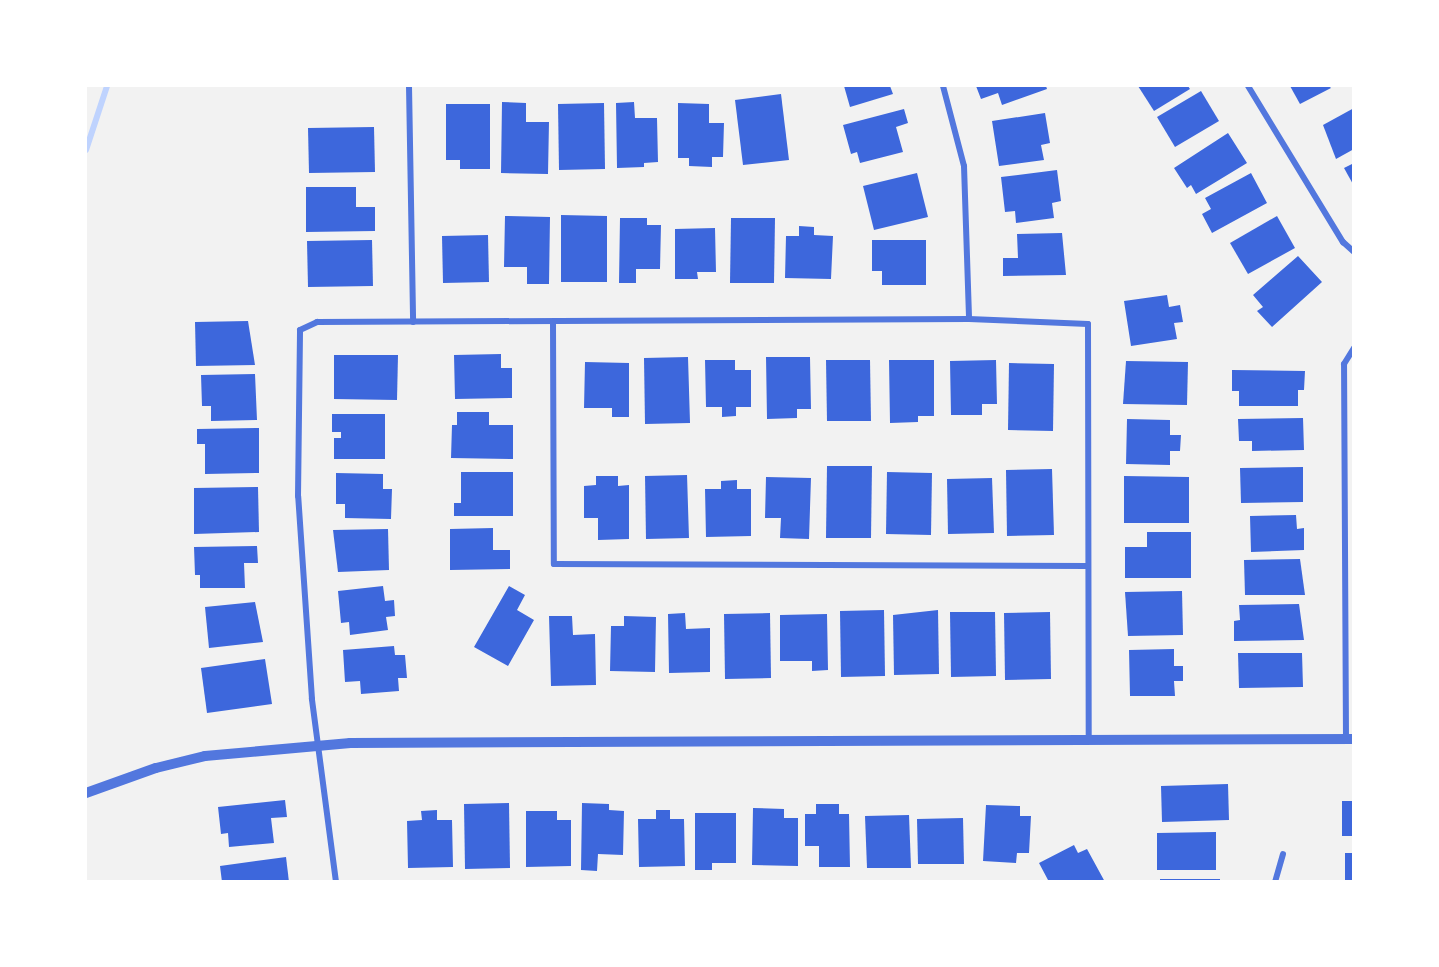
<!DOCTYPE html>
<html>
<head>
<meta charset="utf-8">
<style>
	body { margin:0 }
	#map { position:relative; width:1439px; height:967px; overflow:hidden; background:#f2f2f2; font-family:Rubik,sans-serif }
	div>[style] { position:absolute }
	.stream>* { height:6px; margin:-3px; padding:0 3px; transform-origin:3px; border-radius:3px; background:#bfd3fe }
	.building>* { inset:0; background:#3d67dc }
	.minor>* { height:6px; margin:-3px; padding:0 3px; transform-origin:3px; border-radius:3px; background:#5277de }
	.tertiary>* { height:10px; margin:-5px; padding:0 5px; transform-origin:5px; border-radius:5px; background:#5277de }
	span { translate:-50% -50%; white-space:nowrap; text-align:center; line-height:1.15; -webkit-text-stroke:5px #fff; paint-order:stroke }
	.frame { position:absolute; inset:0; border:87px solid #fff; pointer-events:none }
</style>
</head>
<body>
<div id="map">
	<div class="stream">
		<i style="left:86px;top:150px;width:67px;rotate:-71.8deg"></i>
	</div>
	<div class="building">
		<i style="clip-path:polygon(844px 86px,890px 86px,893px 94px,850px 107px)"></i>
		<i style="clip-path:polygon(976px 86px,1046px 86px,1047px 89px,1002px 105px,998px 93px,981px 99px)"></i>
		<i style="clip-path:polygon(1138px 86px,1188px 86px,1190px 89px,1154px 111px)"></i>
		<i style="clip-path:polygon(1290px 86px,1329px 86px,1331px 88px,1300px 104px)"></i>
		<i style="clip-path:polygon(1201px 91px,1219px 121px,1175px 147px,1157px 117px)"></i>
		<i style="clip-path:polygon(781px 94px,789px 160px,743px 165px,735px 100px)"></i>
		<i style="clip-path:polygon(502px 102px,526px 103px,526px 122px,549px 122px,548px 174px,501px 173px)"></i>
		<i style="clip-path:polygon(634px 102px,635px 118px,657px 118px,658px 162px,644px 163px,644px 167px,617px 168px,616px 103px)"></i>
		<i style="clip-path:polygon(604px 103px,605px 169px,559px 170px,558px 104px)"></i>
		<i style="clip-path:polygon(678px 103px,709px 104px,709px 123px,724px 123px,723px 157px,712px 157px,712px 167px,689px 166px,689px 158px,678px 158px)"></i>
		<i style="clip-path:polygon(446px 104px,490px 104px,490px 169px,460px 169px,460px 160px,446px 160px)"></i>
		<i style="clip-path:polygon(1354px 108px,1354px 149px,1336px 159px,1323px 125px)"></i>
		<i style="clip-path:polygon(904px 109px,908px 123px,896px 127px,903px 152px,860px 163px,857px 152px,851px 154px,843px 125px)"></i>
		<i style="clip-path:polygon(1045px 113px,1050px 143px,1041px 145px,1044px 160px,999px 166px,992px 121px)"></i>
		<i style="clip-path:polygon(374px 127px,375px 172px,309px 173px,308px 128px)"></i>
		<i style="clip-path:polygon(1228px 133px,1247px 163px,1196px 194px,1191px 185px,1187px 188px,1174px 168px)"></i>
		<i style="clip-path:polygon(1354px 163px,1354px 186px,1344px 168px)"></i>
		<i style="clip-path:polygon(1057px 170px,1061px 201px,1052px 203px,1054px 218px,1016px 223px,1015px 211px,1005px 212px,1001px 177px)"></i>
		<i style="clip-path:polygon(917px 173px,928px 217px,874px 230px,863px 186px)"></i>
		<i style="clip-path:polygon(1251px 173px,1267px 203px,1212px 233px,1202px 214px,1211px 209px,1205px 198px)"></i>
		<i style="clip-path:polygon(306px 187px,356px 187px,356px 207px,375px 207px,375px 231px,306px 232px)"></i>
		<i style="clip-path:polygon(561px 215px,607px 216px,607px 282px,561px 282px)"></i>
		<i style="clip-path:polygon(505px 216px,550px 217px,549px 284px,527px 284px,527px 267px,504px 267px)"></i>
		<i style="clip-path:polygon(1277px 216px,1295px 248px,1248px 274px,1230px 243px)"></i>
		<i style="clip-path:polygon(620px 218px,647px 218px,647px 225px,661px 225px,660px 269px,636px 269px,636px 283px,619px 283px)"></i>
		<i style="clip-path:polygon(731px 218px,775px 218px,774px 283px,730px 283px)"></i>
		<i style="clip-path:polygon(799px 226px,814px 227px,814px 235px,833px 236px,831px 279px,785px 278px,786px 236px,799px 236px)"></i>
		<i style="clip-path:polygon(715px 228px,716px 272px,697px 272px,698px 279px,675px 279px,675px 229px)"></i>
		<i style="clip-path:polygon(1062px 233px,1066px 275px,1003px 276px,1003px 258px,1018px 258px,1017px 234px)"></i>
		<i style="clip-path:polygon(488px 235px,489px 282px,443px 283px,442px 236px)"></i>
		<i style="clip-path:polygon(372px 240px,373px 286px,308px 287px,307px 241px)"></i>
		<i style="clip-path:polygon(872px 240px,926px 240px,926px 285px,882px 285px,882px 271px,872px 271px)"></i>
		<i style="clip-path:polygon(1298px 256px,1322px 282px,1272px 327px,1257px 311px,1263px 307px,1253px 295px)"></i>
		<i style="clip-path:polygon(1167px 295px,1169px 307px,1180px 305px,1183px 322px,1174px 323px,1177px 339px,1131px 346px,1124px 301px)"></i>
		<i style="clip-path:polygon(248px 321px,255px 365px,196px 366px,195px 322px)"></i>
		<i style="clip-path:polygon(501px 354px,501px 368px,512px 368px,512px 398px,455px 399px,454px 355px)"></i>
		<i style="clip-path:polygon(334px 355px,398px 355px,397px 400px,334px 399px)"></i>
		<i style="clip-path:polygon(688px 357px,690px 423px,645px 424px,644px 358px)"></i>
		<i style="clip-path:polygon(766px 357px,810px 357px,811px 409px,797px 409px,797px 418px,767px 419px)"></i>
		<i style="clip-path:polygon(705px 360px,735px 360px,735px 370px,751px 370px,751px 407px,736px 407px,736px 416px,722px 417px,722px 407px,706px 407px)"></i>
		<i style="clip-path:polygon(826px 360px,870px 360px,871px 421px,827px 421px)"></i>
		<i style="clip-path:polygon(889px 360px,934px 360px,934px 416px,918px 416px,918px 422px,890px 423px)"></i>
		<i style="clip-path:polygon(996px 360px,997px 404px,982px 404px,982px 415px,951px 415px,950px 361px)"></i>
		<i style="clip-path:polygon(1126px 361px,1188px 362px,1187px 405px,1123px 404px)"></i>
		<i style="clip-path:polygon(585px 362px,629px 363px,629px 417px,612px 417px,612px 408px,584px 408px)"></i>
		<i style="clip-path:polygon(1009px 363px,1054px 364px,1053px 431px,1008px 430px)"></i>
		<i style="clip-path:polygon(1232px 370px,1305px 371px,1304px 390px,1298px 390px,1298px 406px,1239px 406px,1239px 391px,1232px 391px)"></i>
		<i style="clip-path:polygon(255px 374px,257px 420px,211px 421px,211px 406px,202px 406px,201px 375px)"></i>
		<i style="clip-path:polygon(457px 412px,489px 412px,489px 425px,513px 425px,513px 459px,451px 458px,452px 425px,457px 425px)"></i>
		<i style="clip-path:polygon(332px 414px,385px 414px,385px 459px,334px 459px,334px 438px,341px 438px,341px 432px,332px 432px)"></i>
		<i style="clip-path:polygon(1303px 418px,1304px 450px,1252px 451px,1252px 441px,1239px 441px,1238px 419px)"></i>
		<i style="clip-path:polygon(1127px 419px,1170px 420px,1170px 435px,1181px 435px,1180px 451px,1170px 451px,1170px 465px,1126px 464px)"></i>
		<i style="clip-path:polygon(259px 428px,259px 473px,205px 474px,205px 444px,197px 444px,197px 429px)"></i>
		<i style="clip-path:polygon(827px 466px,872px 466px,871px 538px,826px 538px)"></i>
		<i style="clip-path:polygon(1303px 467px,1303px 502px,1241px 503px,1240px 468px)"></i>
		<i style="clip-path:polygon(1052px 469px,1054px 535px,1007px 536px,1006px 470px)"></i>
		<i style="clip-path:polygon(461px 472px,513px 472px,513px 516px,454px 516px,454px 503px,461px 503px)"></i>
		<i style="clip-path:polygon(887px 472px,932px 473px,931px 535px,886px 534px)"></i>
		<i style="clip-path:polygon(336px 473px,383px 474px,383px 489px,392px 489px,391px 519px,345px 518px,345px 504px,336px 504px)"></i>
		<i style="clip-path:polygon(687px 475px,689px 538px,646px 539px,645px 476px)"></i>
		<i style="clip-path:polygon(596px 476px,618px 476px,618px 486px,629px 485px,629px 539px,598px 540px,598px 518px,584px 518px,584px 486px,596px 485px)"></i>
		<i style="clip-path:polygon(1124px 476px,1189px 477px,1189px 523px,1124px 523px)"></i>
		<i style="clip-path:polygon(766px 477px,811px 478px,809px 539px,780px 538px,781px 518px,765px 518px)"></i>
		<i style="clip-path:polygon(992px 478px,994px 533px,948px 534px,947px 479px)"></i>
		<i style="clip-path:polygon(737px 480px,737px 489px,751px 489px,751px 536px,706px 537px,705px 489px,721px 489px,721px 481px)"></i>
		<i style="clip-path:polygon(258px 487px,259px 532px,194px 534px,194px 488px)"></i>
		<i style="clip-path:polygon(1296px 515px,1297px 529px,1304px 528px,1304px 550px,1251px 552px,1250px 516px)"></i>
		<i style="clip-path:polygon(493px 528px,493px 550px,510px 550px,510px 569px,450px 570px,450px 529px)"></i>
		<i style="clip-path:polygon(388px 529px,389px 570px,338px 572px,333px 530px)"></i>
		<i style="clip-path:polygon(1147px 532px,1191px 532px,1191px 578px,1125px 578px,1125px 547px,1147px 547px)"></i>
		<i style="clip-path:polygon(257px 546px,258px 563px,244px 563px,245px 588px,200px 588px,200px 575px,195px 575px,194px 547px)"></i>
		<i style="clip-path:polygon(1300px 559px,1305px 595px,1245px 595px,1244px 560px)"></i>
		<i style="clip-path:polygon(383px 586px,385px 601px,394px 600px,395px 616px,386px 617px,388px 630px,350px 635px,349px 622px,341px 623px,338px 591px)"></i>
		<i style="clip-path:polygon(509px 586px,525px 595px,517px 610px,534px 620px,508px 666px,474px 647px)"></i>
		<i style="clip-path:polygon(1182px 591px,1183px 635px,1128px 636px,1125px 592px)"></i>
		<i style="clip-path:polygon(255px 602px,263px 642px,209px 648px,205px 607px)"></i>
		<i style="clip-path:polygon(1299px 604px,1304px 640px,1234px 641px,1234px 621px,1240px 620px,1239px 605px)"></i>
		<i style="clip-path:polygon(884px 610px,885px 676px,841px 677px,840px 611px)"></i>
		<i style="clip-path:polygon(938px 610px,939px 674px,894px 675px,893px 615px)"></i>
		<i style="clip-path:polygon(950px 612px,995px 612px,996px 676px,951px 677px)"></i>
		<i style="clip-path:polygon(1050px 612px,1051px 679px,1005px 680px,1004px 613px)"></i>
		<i style="clip-path:polygon(685px 613px,686px 629px,710px 628px,710px 672px,669px 673px,668px 614px)"></i>
		<i style="clip-path:polygon(770px 613px,771px 678px,725px 679px,724px 614px)"></i>
		<i style="clip-path:polygon(827px 614px,828px 670px,812px 671px,812px 661px,780px 661px,780px 615px)"></i>
		<i style="clip-path:polygon(549px 616px,572px 616px,573px 635px,595px 634px,596px 685px,551px 686px)"></i>
		<i style="clip-path:polygon(624px 616px,656px 617px,655px 672px,610px 671px,611px 626px,624px 626px)"></i>
		<i style="clip-path:polygon(394px 646px,395px 655px,405px 655px,407px 678px,398px 678px,399px 691px,361px 694px,360px 681px,345px 682px,343px 650px)"></i>
		<i style="clip-path:polygon(1174px 649px,1174px 666px,1183px 666px,1183px 681px,1174px 681px,1175px 696px,1130px 696px,1129px 650px)"></i>
		<i style="clip-path:polygon(1238px 653px,1302px 653px,1303px 687px,1239px 688px)"></i>
		<i style="clip-path:polygon(265px 659px,272px 704px,207px 713px,201px 668px)"></i>
		<i style="clip-path:polygon(1228px 784px,1229px 820px,1162px 822px,1161px 786px)"></i>
		<i style="clip-path:polygon(285px 800px,287px 817px,271px 818px,274px 843px,229px 847px,228px 833px,221px 834px,218px 807px)"></i>
		<i style="clip-path:polygon(1342px 801px,1354px 801px,1354px 836px,1342px 836px)"></i>
		<i style="clip-path:polygon(509px 803px,510px 868px,465px 869px,464px 804px)"></i>
		<i style="clip-path:polygon(582px 803px,609px 804px,609px 810px,624px 811px,623px 855px,598px 854px,597px 871px,581px 870px)"></i>
		<i style="clip-path:polygon(816px 804px,839px 804px,839px 814px,849px 814px,850px 867px,819px 867px,819px 846px,805px 846px,805px 814px,816px 814px)"></i>
		<i style="clip-path:polygon(986px 805px,1020px 806px,1020px 816px,1031px 816px,1029px 853px,1017px 853px,1016px 863px,983px 861px)"></i>
		<i style="clip-path:polygon(753px 808px,784px 809px,784px 818px,798px 818px,798px 866px,752px 865px)"></i>
		<i style="clip-path:polygon(437px 810px,437px 820px,452px 820px,453px 867px,408px 868px,407px 821px,422px 820px,421px 811px)"></i>
		<i style="clip-path:polygon(656px 810px,670px 810px,670px 819px,684px 819px,685px 866px,639px 867px,638px 819px,656px 819px)"></i>
		<i style="clip-path:polygon(526px 811px,557px 811px,557px 820px,571px 820px,571px 866px,526px 867px)"></i>
		<i style="clip-path:polygon(695px 813px,736px 813px,736px 863px,712px 863px,712px 870px,695px 870px)"></i>
		<i style="clip-path:polygon(909px 815px,911px 868px,867px 868px,865px 816px)"></i>
		<i style="clip-path:polygon(963px 818px,964px 864px,918px 864px,917px 819px)"></i>
		<i style="clip-path:polygon(1216px 832px,1216px 870px,1157px 870px,1157px 833px)"></i>
		<i style="clip-path:polygon(1074px 845px,1078px 853px,1087px 849px,1105px 882px,1044px 882px,1048px 880px,1039px 863px)"></i>
		<i style="clip-path:polygon(1345px 853px,1354px 853px,1354px 882px,1345px 882px)"></i>
		<i style="clip-path:polygon(286px 857px,289px 882px,222px 882px,220px 866px)"></i>
		<i style="clip-path:polygon(1160px 879px,1220px 879px,1220px 882px,1160px 882px)"></i>
	</div>
	<div class="minor">
		<i style="left:409px;top:86px;width:236px;rotate:89deg"></i>
		<i style="left:943px;top:86px;width:83px;rotate:75.3deg"></i>
		<i style="left:964px;top:166px;width:153px;rotate:88.1deg"></i>
		<i style="left:1248px;top:86px;width:183px;rotate:58.7deg"></i>
		<i style="left:1343px;top:242px;width:15px;rotate:42deg"></i>
		<i style="left:553px;top:322px;width:242px;rotate:89.8deg"></i>
		<i style="left:554px;top:564px;width:534px;rotate:0.21deg"></i>
		<i style="left:1346px;top:739px;width:375px;rotate:-90.3deg"></i>
		<i style="left:1344px;top:364px;width:19px;rotate:-58deg"></i>
		<i style="left:336px;top:882px;width:185px;rotate:-97.5deg"></i>
		<i style="left:312px;top:699px;width:203px;rotate:-93.9deg"></i>
		<i style="left:298px;top:496px;width:166px;rotate:-89.3deg"></i>
		<i style="left:300px;top:330px;width:19px;rotate:-25deg"></i>
		<i style="left:317px;top:322px;width:652px;rotate:-0.26deg"></i>
		<i style="left:969px;top:319px;width:119px;rotate:2.4deg"></i>
		<i style="left:1088px;top:324px;width:416px;rotate:89.9deg"></i>
		<i style="left:1275px;top:882px;width:29px;rotate:-74deg"></i>
	</div>
	<div class="tertiary">
		<i style="left:86px;top:793px;width:74px;rotate:-19.7deg"></i>
		<i style="left:156px;top:768px;width:50px;rotate:-13.8deg"></i>
		<i style="left:205px;top:756px;width:146px;rotate:-5.1deg"></i>
		<i style="left:350px;top:743px;width:1004px;rotate:-0.23deg"></i>
	</div>
	<div class="frame"></div>
</div>
</body>
</html>
